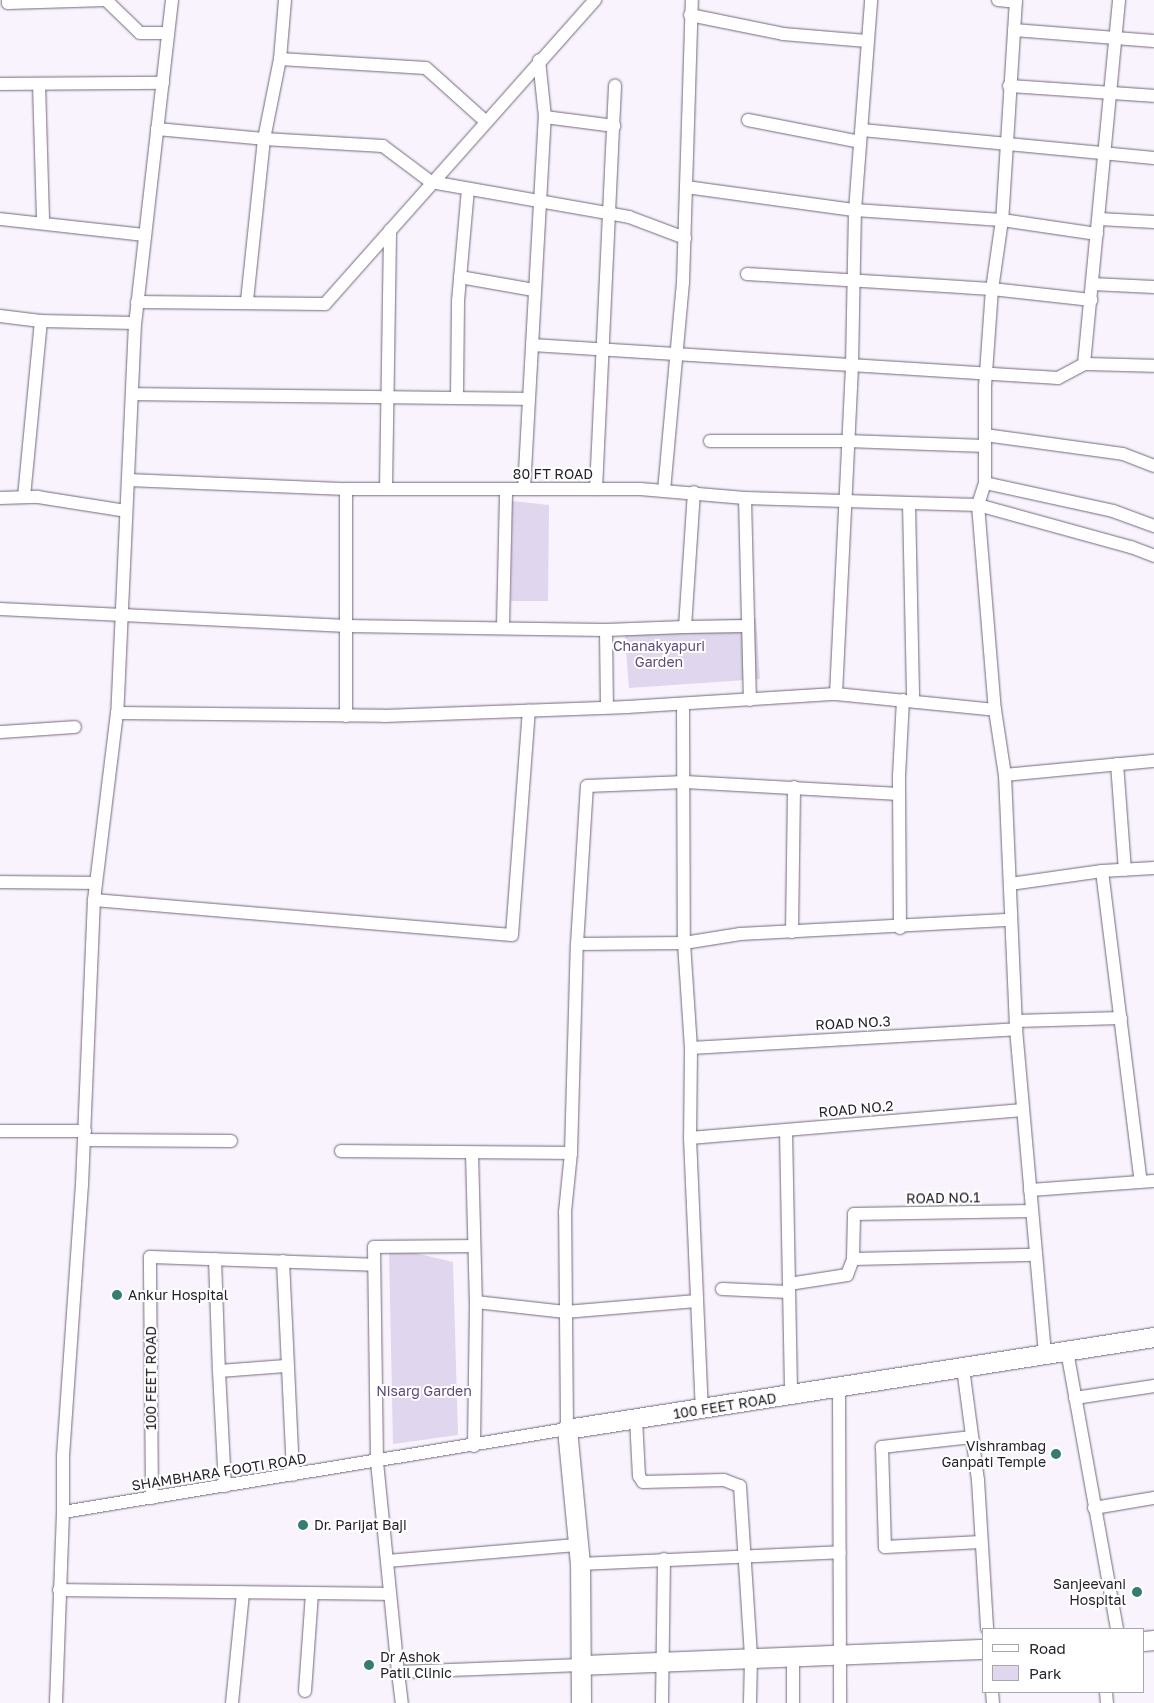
<!DOCTYPE html>
<html>
<head>
<meta charset="utf-8">
<style>
	body { margin:0 }
	#map { position:relative; width:1154px; height:1703px; overflow:hidden; background:#f8f3fd; font-family:"Golos Text",sans-serif }
	div>[style] { position:absolute }
	.green>* { inset:0; background:#e0d6ed }
	.roads { filter:drop-shadow(0 0 1px #72687d) drop-shadow(0 0 1px #72687d) }
	.street>* { height:12px; margin:-6px; padding:0 6px; transform-origin:6px; border-radius:6px; background:#fff }
	.secondary>* { height:19px; margin:-9.5px; padding:0 9.5px; transform-origin:9.5px; border-radius:9.5px; background:#fff }
	.dots>* { width:14px; height:14px; translate:-50% -50%; box-sizing:border-box; border:2px solid #fff; border-radius:50% }
	span { translate:-50% -50%; white-space:nowrap; text-align:center; line-height:1.15; -webkit-text-stroke:4px #fff; paint-order:stroke }
	.street-label { font-size:14px; color:#26222b }
	.park-label { font-size:14px; color:#61497b }
	.poi-label { font-size:14px; color:#26222b }
	.left { translate:0 -50%; text-align:left }
	.right { translate:-100% -50%; text-align:right }
	.legend { position:absolute; left:982px; top:1628px; width:162px; height:65px; box-sizing:border-box; background:#fff; border:1px solid #a8a7aa; margin:0; padding:6px 9px; list-style:none; font-size:15px; color:#26222b }
	.legend li { display:flex; align-items:center; gap:10px; height:25px }
	.legend b { width:25px; border:1px solid #a8a7aa }
</style>
</head>
<body>
<div id="map">
	<div class="green">
		<i style="clip-path:polygon(512px 501px,549px 505px,548px 601px,511px 601px)"></i>
		<i style="clip-path:polygon(756px 618px,760px 679px,629px 688px,624px 624px)"></i>
		<i style="clip-path:polygon(389px 1247px,453px 1262px,458px 1435px,393px 1444px)"></i>
	</div>
	<div class="roads">
		<div class="street">
			<i style="left:8px;top:0;width:3px;rotate:90deg"></i>
			<i style="left:8px;top:3px;width:98px;rotate:-1.8deg"></i>
			<i style="left:106px;top:0;width:47px;rotate:44.1deg"></i>
			<i style="left:140px;top:33px;width:28px"></i>
			<i style="left:172px;top:0;width:325px;rotate:96.5deg"></i>
			<i style="left:135px;top:323px;width:390px;rotate:92.6deg"></i>
			<i style="left:117px;top:713px;width:267px;rotate:0.6deg"></i>
			<i style="left:384px;top:716px;width:243px;rotate:-2.1deg"></i>
			<i style="left:627px;top:707px;width:209px;rotate:-3.6deg"></i>
			<i style="left:836px;top:694px;width:160px;rotate:5.7deg"></i>
			<i style="left:285px;top:0;width:59px;rotate:94.8deg"></i>
			<i style="left:280px;top:59px;width:82px;rotate:101.3deg"></i>
			<i style="left:264px;top:139px;width:119px;rotate:3.4deg"></i>
			<i style="left:383px;top:146px;width:60px;rotate:36.9deg"></i>
			<i style="left:431px;top:182px;width:201px;rotate:10deg"></i>
			<i style="left:629px;top:217px;width:60px;rotate:20.6deg"></i>
			<i style="left:998px;top:0;width:18px;rotate:6deg"></i>
			<i style="left:1016px;top:0;width:220px;rotate:93.6deg"></i>
			<i style="left:1002px;top:220px;width:70px;rotate:98.2deg"></i>
			<i style="left:992px;top:289px;width:97px;rotate:94.1deg"></i>
			<i style="left:985px;top:386px;width:97px;rotate:90deg"></i>
			<i style="left:985px;top:483px;width:23px;rotate:108deg"></i>
			<i style="left:978px;top:505px;width:206px;rotate:85.3deg"></i>
			<i style="left:995px;top:710px;width:66px;rotate:81.3deg"></i>
			<i style="left:1005px;top:775px;width:254px;rotate:87.5deg"></i>
			<i style="left:1016px;top:1029px;width:327px;rotate:84.9deg"></i>
			<i style="left:690px;top:15px;width:95px;rotate:11.5deg"></i>
			<i style="left:783px;top:34px;width:84px;rotate:4.8deg"></i>
			<i style="left:1014px;top:30px;width:140px;rotate:4.5deg"></i>
			<i style="left:280px;top:59px;width:146px;rotate:3.5deg"></i>
			<i style="left:426px;top:68px;width:79px;rotate:41.9deg"></i>
			<i style="left:0;top:84px;width:163px;rotate:-0.4deg"></i>
			<i style="left:39px;top:84px;width:138px;rotate:88.3deg"></i>
			<i style="left:1009px;top:86px;width:145px;rotate:3.9deg"></i>
			<i style="left:545px;top:117px;width:70px;rotate:7.4deg"></i>
			<i style="left:748px;top:120px;width:114px;rotate:11.1deg"></i>
			<i style="left:157px;top:129px;width:107px;rotate:5.3deg"></i>
			<i style="left:264px;top:139px;width:164px;rotate:96deg"></i>
			<i style="left:862px;top:130px;width:293px;rotate:5.5deg"></i>
			<i style="left:686px;top:187px;width:171px;rotate:7.8deg"></i>
			<i style="left:855px;top:210px;width:147px;rotate:3.9deg"></i>
			<i style="left:1002px;top:220px;width:96px;rotate:8.4deg"></i>
			<i style="left:0;top:219px;width:146px;rotate:6.3deg"></i>
			<i style="left:1099px;top:219px;width:55px;rotate:3.1deg"></i>
			<i style="left:747px;top:274px;width:245px;rotate:3.5deg"></i>
			<i style="left:992px;top:289px;width:100px;rotate:6.3deg"></i>
			<i style="left:460px;top:277px;width:75px;rotate:10deg"></i>
			<i style="left:1092px;top:284px;width:62px;rotate:2.8deg"></i>
			<i style="left:137px;top:302px;width:188px;rotate:0.6deg"></i>
			<i style="left:325px;top:304px;width:407px;rotate:-48.4deg"></i>
			<i style="left:0;top:316px;width:41px;rotate:7deg"></i>
			<i style="left:41px;top:321px;width:94px;rotate:1.2deg"></i>
			<i style="left:532px;top:345px;width:527px;rotate:3.59deg"></i>
			<i style="left:1058px;top:378px;width:30px;rotate:-28deg"></i>
			<i style="left:1084px;top:364px;width:366px;rotate:-84.5deg"></i>
			<i style="left:1084px;top:364px;width:70px;rotate:1.6deg"></i>
			<i style="left:132px;top:394px;width:397px;rotate:0.7deg"></i>
			<i style="left:457px;top:397px;width:96px;rotate:-89.4deg"></i>
			<i style="left:458px;top:301px;width:112px;rotate:-84.9deg"></i>
			<i style="left:985px;top:435px;width:139px;rotate:7.8deg"></i>
			<i style="left:1123px;top:454px;width:33px;rotate:21deg"></i>
			<i style="left:710px;top:441px;width:137px"></i>
			<i style="left:847px;top:441px;width:138px;rotate:2.1deg"></i>
			<i style="left:128px;top:480px;width:218px;rotate:2.4deg"></i>
			<i style="left:346px;top:489px;width:294px"></i>
			<i style="left:640px;top:489px;width:105px;rotate:4.9deg"></i>
			<i style="left:745px;top:498px;width:233px;rotate:1.7deg"></i>
			<i style="left:978px;top:505px;width:159px;rotate:15.4deg"></i>
			<i style="left:1131px;top:547px;width:25px;rotate:21deg"></i>
			<i style="left:985px;top:483px;width:131px;rotate:12.3deg"></i>
			<i style="left:1113px;top:511px;width:44px;rotate:20.1deg"></i>
			<i style="left:346px;top:489px;width:227px;rotate:90deg"></i>
			<i style="left:386px;top:489px;width:259px;rotate:-89.1deg"></i>
			<i style="left:524px;top:489px;width:373px;rotate:-86.8deg"></i>
			<i style="left:545px;top:117px;width:57px;rotate:-96deg"></i>
			<i style="left:596px;top:489px;width:404px;rotate:-87.3deg"></i>
			<i style="left:664px;top:491px;width:210px;rotate:-84.8deg"></i>
			<i style="left:683px;top:282px;width:282px;rotate:-88.2deg"></i>
			<i style="left:24px;top:497px;width:177px;rotate:-84.5deg"></i>
			<i style="left:0;top:498px;width:38px;rotate:-2deg"></i>
			<i style="left:38px;top:497px;width:89px;rotate:9deg"></i>
			<i style="left:745px;top:498px;width:202px;rotate:88.6deg"></i>
			<i style="left:909px;top:503px;width:198px;rotate:88.8deg"></i>
			<i style="left:0;top:609px;width:347px;rotate:2.8deg"></i>
			<i style="left:347px;top:626px;width:259px;rotate:0.9deg"></i>
			<i style="left:606px;top:630px;width:79px;rotate:-2.2deg"></i>
			<i style="left:685px;top:627px;width:135px;rotate:-86.2deg"></i>
			<i style="left:503px;top:626px;width:137px;rotate:-88.7deg"></i>
			<i style="left:685px;top:627px;width:62px;rotate:-0.9deg"></i>
			<i style="left:606px;top:630px;width:77px;rotate:89.3deg"></i>
			<i style="left:836px;top:694px;width:329px;rotate:-87.2deg"></i>
			<i style="left:852px;top:365px;width:155px;rotate:-88.9deg"></i>
			<i style="left:855px;top:210px;width:211px;rotate:-85.6deg"></i>
			<i style="left:683px;top:705px;width:238px;rotate:89.8deg"></i>
			<i style="left:684px;top:943px;width:105px;rotate:86.2deg"></i>
			<i style="left:691px;top:1048px;width:90px;rotate:90.6deg"></i>
			<i style="left:690px;top:1138px;width:272px;rotate:87.5deg"></i>
			<i style="left:0;top:732px;width:75px;rotate:-3.8deg"></i>
			<i style="left:1117px;top:764px;width:106px;rotate:85.7deg"></i>
			<i style="left:1005px;top:775px;width:150px;rotate:-5.4deg"></i>
			<i style="left:1102px;top:871px;width:313px;rotate:82.9deg"></i>
			<i style="left:0;top:882px;width:96px;rotate:0.6deg"></i>
			<i style="left:1010px;top:884px;width:93px;rotate:-8deg"></i>
			<i style="left:1102px;top:871px;width:52px;rotate:-3.3deg"></i>
			<i style="left:94px;top:900px;width:419px;rotate:4.8deg"></i>
			<i style="left:512px;top:935px;width:225px;rotate:-85.7deg"></i>
			<i style="left:900px;top:928px;width:152px;rotate:-90.4deg"></i>
			<i style="left:899px;top:776px;width:76px;rotate:-87deg"></i>
			<i style="left:792px;top:932px;width:145px;rotate:-89.2deg"></i>
			<i style="left:577px;top:944px;width:107px;rotate:-0.5deg"></i>
			<i style="left:684px;top:943px;width:57px;rotate:-9.1deg"></i>
			<i style="left:740px;top:934px;width:271px;rotate:-3deg"></i>
			<i style="left:1016px;top:1021px;width:105px;rotate:-1.6deg"></i>
			<i style="left:691px;top:1048px;width:326px;rotate:-3.3deg"></i>
			<i style="left:786px;top:1130px;width:266px;rotate:88.9deg"></i>
			<i style="left:0;top:1131px;width:85px"></i>
			<i style="left:690px;top:1138px;width:334px;rotate:-4.8deg"></i>
			<i style="left:84px;top:1140px;width:147px;rotate:0.4deg"></i>
			<i style="left:341px;top:1151px;width:230px;rotate:0.5deg"></i>
			<i style="left:472px;top:1153px;width:149px;rotate:88.5deg"></i>
			<i style="left:476px;top:1302px;width:144px;rotate:90.8deg"></i>
			<i style="left:1030px;top:1190px;width:124px;rotate:-4.2deg"></i>
			<i style="left:473px;top:1246px;width:99px;rotate:179.4deg"></i>
			<i style="left:374px;top:1247px;width:215px;rotate:89.2deg"></i>
			<i style="left:377px;top:1462px;width:211px;rotate:84.3deg"></i>
			<i style="left:398px;top:1672px;width:183px;rotate:-2.2deg"></i>
			<i style="left:215px;top:1259px;width:112px;rotate:88deg"></i>
			<i style="left:853px;top:1259px;width:45px;rotate:-88.7deg"></i>
			<i style="left:854px;top:1214px;width:178px;rotate:-1deg"></i>
			<i style="left:283px;top:1261px;width:214px;rotate:87.3deg"></i>
			<i style="left:789px;top:1284px;width:59px;rotate:-8.8deg"></i>
			<i style="left:847px;top:1275px;width:17px;rotate:-69deg"></i>
			<i style="left:853px;top:1259px;width:183px;rotate:-1.3deg"></i>
			<i style="left:722px;top:1289px;width:67px;rotate:2.6deg"></i>
			<i style="left:476px;top:1302px;width:90px;rotate:6.4deg"></i>
			<i style="left:565px;top:1312px;width:132px;rotate:-4.8deg"></i>
			<i style="left:1067px;top:1351px;width:282px;rotate:79.8deg"></i>
			<i style="left:963px;top:1368px;width:113px;rotate:82.4deg"></i>
			<i style="left:978px;top:1480px;width:149px;rotate:86.5deg"></i>
			<i style="left:839px;top:1388px;width:315px;rotate:89.8deg"></i>
			<i style="left:1075px;top:1398px;width:80px;rotate:-8.6deg"></i>
			<i style="left:636px;top:1419px;width:57px;rotate:87deg"></i>
			<i style="left:639px;top:1476px;width:7px;rotate:56deg"></i>
			<i style="left:643px;top:1482px;width:81px;rotate:-1.4deg"></i>
			<i style="left:724px;top:1480px;width:17px;rotate:21deg"></i>
			<i style="left:740px;top:1486px;width:172px;rotate:86.3deg"></i>
			<i style="left:751px;top:1658px;width:45px;rotate:91.3deg"></i>
			<i style="left:972px;top:1437px;width:91px;rotate:173.7deg"></i>
			<i style="left:882px;top:1447px;width:100px;rotate:88.3deg"></i>
			<i style="left:885px;top:1547px;width:96px;rotate:-3deg"></i>
			<i style="left:225px;top:1486px;width:115px;rotate:-93deg"></i>
			<i style="left:219px;top:1371px;width:67px;rotate:-4.3deg"></i>
			<i style="left:152px;top:1498px;width:241px;rotate:-90.5deg"></i>
			<i style="left:150px;top:1257px;width:224px;rotate:2deg"></i>
			<i style="left:1094px;top:1508px;width:61px;rotate:-9.5deg"></i>
			<i style="left:63px;top:1512px;width:56px;rotate:-90deg"></i>
			<i style="left:63px;top:1456px;width:272px;rotate:-86deg"></i>
			<i style="left:82px;top:1185px;width:285px;rotate:-87.6deg"></i>
			<i style="left:94px;top:900px;width:188px;rotate:-83deg"></i>
			<i style="left:387px;top:1561px;width:190px;rotate:-4.8deg"></i>
			<i style="left:580px;top:1564px;width:260px;rotate:-2.6deg"></i>
			<i style="left:59px;top:1590px;width:331px;rotate:0.7deg"></i>
			<i style="left:793px;top:1656px;width:47px;rotate:90deg"></i>
			<i style="left:398px;top:1672px;width:31px;rotate:83deg"></i>
			<i style="left:305px;top:1691px;width:97px;rotate:-85.9deg"></i>
			<i style="left:992px;top:1692px;width:11px;rotate:85deg"></i>
			<i style="left:1106px;top:1692px;width:11px;rotate:85deg"></i>
			<i style="left:56px;top:1703px;width:191px;rotate:-87.9deg"></i>
			<i style="left:63px;top:1512px;width:511px;rotate:-9.35deg"></i>
			<i style="left:567px;top:1429px;width:217px;rotate:-90.5deg"></i>
			<i style="left:565px;top:1212px;width:59px;rotate:-84.2deg"></i>
			<i style="left:571px;top:1153px;width:209px;rotate:-88.4deg"></i>
			<i style="left:577px;top:944px;width:158px;rotate:-86.4deg"></i>
			<i style="left:587px;top:786px;width:98px;rotate:-2.3deg"></i>
			<i style="left:685px;top:782px;width:214px;rotate:3.2deg"></i>
			<i style="left:232px;top:1703px;width:111px;rotate:-84.3deg"></i>
			<i style="left:662px;top:1703px;width:144px;rotate:-89.2deg"></i>
		</div>
		<div class="secondary">
			<i style="left:1143px;top:1641px;width:11px;rotate:-5deg"></i>
			<i style="left:581px;top:1665px;width:402px;rotate:-2.3deg"></i>
			<i style="left:581px;top:1703px;width:139px;rotate:-90.4deg"></i>
			<i style="left:580px;top:1564px;width:136px;rotate:-95.5deg"></i>
			<i style="left:567px;top:1429px;width:594px;rotate:-8.91deg"></i>
		</div>
	</div>
	<div class="dots">
		<i style="left:117px;top:1295px;background:#367c74"></i>
		<i style="left:1056px;top:1454px;background:#367c74"></i>
		<i style="left:303px;top:1525px;background:#367c74"></i>
		<i style="left:1137px;top:1592px;background:#367c74"></i>
		<i style="left:369px;top:1665px;background:#367c74"></i>
	</div>
	<div class="street-label">
		<span style="left:553px;top:474px">80 FT ROAD</span>
		<span style="left:853px;top:1023px;rotate:-3deg">ROAD NO.3</span>
		<span style="left:856px;top:1109px;rotate:-5deg">ROAD NO.2</span>
		<span style="left:943px;top:1198px;rotate:-1deg">ROAD NO.1</span>
		<span style="left:151px;top:1378px;rotate:-90deg">100 FEET ROAD</span>
		<span style="left:725px;top:1406px;rotate:-9deg">100 FEET ROAD</span>
		<span style="left:219px;top:1472px;rotate:-9deg">SHAMBHARA FOOTI ROAD</span>
	</div>
	<div class="park-label">
		<span style="left:659px;top:654px">Chanakyapuri<br>Garden</span>
		<span style="left:424px;top:1391px">Nisarg Garden</span>
	</div>
	<div class="poi-label">
		<span class="left" style="left:128px;top:1295px">Ankur Hospital</span>
		<span class="right" style="left:1046px;top:1454px">Vishrambag<br>Ganpati Temple</span>
		<span class="left" style="left:314px;top:1525px">Dr. Parijat Baji</span>
		<span class="right" style="left:1126px;top:1592px">Sanjeevani<br>Hospital</span>
		<span class="left" style="left:380px;top:1665px">Dr Ashok<br>Patil Clinic</span>
	</div>
	<ul class="legend">
	<li><b style="height:6px;background:#fff"></b>Road</li>
	<li><b style="height:14px;background:#e0d6ed"></b>Park</li>
	</ul>
</div>
</body>
</html>
